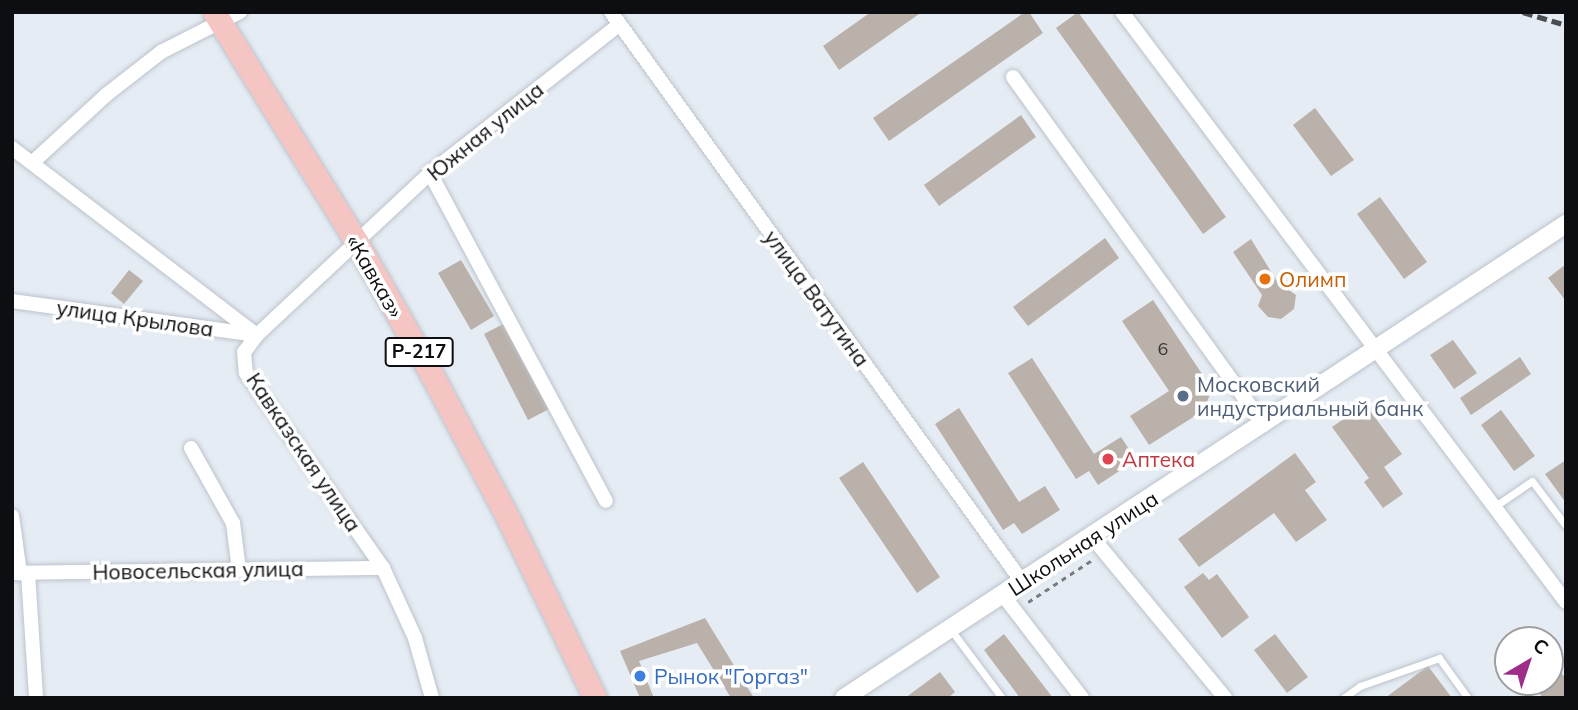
<!DOCTYPE html>
<html>
<head>
<meta charset="utf-8">
<style>
	body { margin:0 }
	#map { position:relative; width:1578px; height:710px; overflow:hidden; background:#e5ecf4; font-family:Mulish,sans-serif }
	div>[style] { position:absolute }
	.building>* { inset:0; background:#bab1aa }
	.path>* { height:2.5px; margin-top:-1.25px; transform-origin:0; background:repeating-linear-gradient(90deg,#787c81 0 5px,transparent 0 10px) }
	.roads { filter:drop-shadow(0 0 2px #bcc3cb) drop-shadow(0 0 2px #bcc3cb) }
	.service>* { height:7px; margin:-3.5px; padding:0 3.5px; transform-origin:3.5px; border-radius:3.5px; background:#fff }
	.minor>* { height:14px; margin:-7px; padding:0 7px; transform-origin:7px; border-radius:7px; background:#fff }
	.tertiary>* { height:18px; margin:-9px; padding:0 9px; transform-origin:9px; border-radius:9px; background:#fff }
	.primary>* { height:23px; margin:-11.5px; padding:0 11.5px; transform-origin:11.5px; border-radius:11.5px; background:#f5c5c4 }
	.rail>* { height:4.5px; margin-top:-2.25px; transform-origin:0; background:repeating-linear-gradient(90deg,#4a4e52 0 10px,transparent 0 15px) }
	.dots>* { width:19px; height:19px; translate:-50% -50%; box-sizing:border-box; border:4px solid #fff; border-radius:50% }
	span { translate:-50% -50%; white-space:nowrap; text-align:center; line-height:1.15; -webkit-text-stroke:7px #fff; paint-order:stroke }
	.number-label { font-size:18px; color:#383737 }
	.number-label span { -webkit-text-stroke-width:0 }
	.shield-label span { padding:2px 5px; background:#fff; border:2px solid; border-radius:5px; -webkit-text-stroke-width:0 }
	.shield-label { font-size:19px; color:#0c0e11; font-weight:700 }
	.street-label { font-size:21px; color:#0c0e11 }
	.food-label { font-size:21px; color:#c56008 }
	.left { translate:0 -50%; text-align:left }
	.service-label { font-size:21px; color:#4e5e75 }
	.health-label { font-size:21px; color:#be3a42 }
	.shop-label { font-size:21px; color:#366cbe }
	.frame { position:absolute; inset:0; border:14px solid #0c0e11; pointer-events:none }
	.north { position:absolute; left:1494px; top:626px; width:70px; height:70px; box-sizing:border-box; background:#fff; border:2px solid #9e9fa0; border-radius:50%; rotate:39deg; font-size:19px; font-weight:700; line-height:28px; text-align:center; color:#0c0e11 }
	.north::after { content:''; display:block; margin:auto; width:24px; height:32px; background:#9e2d8a; clip-path:polygon(50% 0,100% 100%,50% 72%,0 100%) }
</style>
</head>
<body>
<div id="map">
	<div class="building">
		<i style="clip-path:polygon(871px 12px,922px 12px,839px 70px,823px 46px)"></i>
		<i style="clip-path:polygon(1025px 12px,1029px 12px,1043px 33px,889px 141px,873px 118px)"></i>
		<i style="clip-path:polygon(1078px 12px,1226px 217px,1203px 234px,1056px 28px)"></i>
		<i style="clip-path:polygon(1315px 108px,1354px 160px,1331px 176px,1293px 125px)"></i>
		<i style="clip-path:polygon(1021px 115px,1036px 137px,939px 206px,924px 185px)"></i>
		<i style="clip-path:polygon(1380px 197px,1427px 262px,1404px 279px,1357px 214px)"></i>
		<i style="clip-path:polygon(1105px 238px,1119px 258px,1028px 326px,1013px 307px)"></i>
		<i style="clip-path:polygon(1251px 239px,1278px 283px,1296px 295px,1294px 309px,1281px 319px,1268px 317px,1258px 306px,1262px 295px,1233px 252px)"></i>
		<i style="clip-path:polygon(461px 260px,494px 316px,471px 330px,438px 273px)"></i>
		<i style="clip-path:polygon(1566px 264px,1566px 301px,1548px 278px)"></i>
		<i style="clip-path:polygon(129px 270px,143px 281px,124px 304px,111px 293px)"></i>
		<i style="clip-path:polygon(1153px 300px,1204px 377px,1210px 394px,1207px 402px,1195px 416px,1149px 445px,1130px 416px,1169px 391px,1122px 321px)"></i>
		<i style="clip-path:polygon(507px 322px,551px 408px,528px 420px,484px 334px)"></i>
		<i style="clip-path:polygon(1453px 340px,1477px 373px,1454px 389px,1430px 355px)"></i>
		<i style="clip-path:polygon(1520px 357px,1531px 374px,1471px 415px,1460px 398px)"></i>
		<i style="clip-path:polygon(1032px 358px,1094px 454px,1121px 437px,1136px 460px,1098px 485px,1089px 471px,1076px 479px,1008px 373px)"></i>
		<i style="clip-path:polygon(1365px 404px,1402px 454px,1384px 467px,1403px 494px,1383px 508px,1364px 482px,1369px 478px,1332px 427px)"></i>
		<i style="clip-path:polygon(959px 408px,1019px 502px,1045px 486px,1060px 510px,1022px 534px,1014px 523px,1003px 530px,935px 424px)"></i>
		<i style="clip-path:polygon(1501px 410px,1535px 456px,1514px 471px,1481px 425px)"></i>
		<i style="clip-path:polygon(1295px 453px,1316px 482px,1305px 490px,1327px 520px,1296px 542px,1274px 513px,1199px 567px,1178px 539px)"></i>
		<i style="clip-path:polygon(1566px 460px,1566px 503px,1545px 474px)"></i>
		<i style="clip-path:polygon(863px 462px,940px 577px,917px 593px,839px 478px)"></i>
		<i style="clip-path:polygon(1203px 573px,1209px 580px,1217px 574px,1249px 617px,1222px 638px,1184px 587px)"></i>
		<i style="clip-path:polygon(705px 618px,754px 698px,731px 698px,697px 643px,639px 661px,654px 698px,640px 698px,620px 651px)"></i>
		<i style="clip-path:polygon(1004px 634px,1053px 698px,1020px 698px,984px 650px)"></i>
		<i style="clip-path:polygon(1275px 634px,1308px 677px,1287px 693px,1254px 650px)"></i>
		<i style="clip-path:polygon(1550px 658px,1566px 679px,1566px 698px,1543px 698px,1531px 682px,1550px 682px)"></i>
		<i style="clip-path:polygon(1428px 666px,1452px 698px,1385px 698px)"></i>
		<i style="clip-path:polygon(940px 672px,955px 692px,948px 698px,905px 698px)"></i>
	</div>
	<div class="path">
		<i style="left:1028px;top:602px;width:77px;rotate:-33.3deg"></i>
	</div>
	<div class="roads">
		<div class="service">
			<i style="left:1494px;top:507px;width:46px;rotate:-34.4deg"></i>
			<i style="left:1532px;top:481px;width:56px;rotate:52.9deg"></i>
			<i style="left:951px;top:630px;width:85px;rotate:53.1deg"></i>
			<i style="left:1343px;top:698px;width:21px;rotate:-35deg"></i>
			<i style="left:1360px;top:686px;width:84px;rotate:-19.5deg"></i>
			<i style="left:1439px;top:658px;width:49px;rotate:54.1deg"></i>
		</div>
		<div class="minor">
			<i style="left:611px;top:12px;width:704px;rotate:54.19deg"></i>
			<i style="left:1122px;top:12px;width:738px;rotate:53.04deg"></i>
			<i style="left:1013px;top:77px;width:429px;rotate:54.2deg"></i>
			<i style="left:12px;top:148px;width:308px;rotate:37.4deg"></i>
			<i style="left:257px;top:335px;width:21px;rotate:127deg"></i>
			<i style="left:244px;top:352px;width:21px;rotate:85deg"></i>
			<i style="left:246px;top:373px;width:238px;rotate:54.9deg"></i>
			<i style="left:383px;top:568px;width:77px;rotate:65.4deg"></i>
			<i style="left:415px;top:638px;width:62px;rotate:74.2deg"></i>
			<i style="left:33px;top:162px;width:99px;rotate:-42.5deg"></i>
			<i style="left:106px;top:95px;width:70px;rotate:-38deg"></i>
			<i style="left:161px;top:52px;width:89px;rotate:-26.9deg"></i>
			<i style="left:430px;top:173px;width:372px;rotate:61.8deg"></i>
			<i style="left:12px;top:301px;width:247px;rotate:7.9deg"></i>
			<i style="left:257px;top:335px;width:237px;rotate:-43.1deg"></i>
			<i style="left:430px;top:173px;width:240px;rotate:-38.1deg"></i>
			<i style="left:191px;top:448px;width:86px;rotate:60.8deg"></i>
			<i style="left:233px;top:523px;width:47px;rotate:82.7deg"></i>
			<i style="left:12px;top:516px;width:58px;rotate:82deg"></i>
			<i style="left:1092px;top:537px;width:209px;rotate:50.4deg"></i>
			<i style="left:12px;top:573px;width:371px;rotate:-0.8deg"></i>
			<i style="left:28px;top:573px;width:125px;rotate:86.3deg"></i>
			<i style="left:1003px;top:595px;width:130px;rotate:52.5deg"></i>
		</div>
		<div class="tertiary">
			<i style="left:844px;top:698px;width:864px;rotate:-33.29deg"></i>
		</div>
		<div class="primary">
			<i style="left:214px;top:12px;width:272px;rotate:58.2deg"></i>
			<i style="left:357px;top:243px;width:152px;rotate:60.4deg"></i>
			<i style="left:432px;top:375px;width:164px;rotate:62deg"></i>
			<i style="left:509px;top:520px;width:198px;rotate:64.2deg"></i>
		</div>
	</div>
	<div class="rail">
		<i style="left:1523px;top:12px;width:45px;rotate:16.8deg"></i>
	</div>
	<div class="dots">
		<i style="left:1265px;top:279px;background:#e8710a"></i>
		<i style="left:1183px;top:396px;background:#5c6f8a"></i>
		<i style="left:1108px;top:459px;background:#e0444e"></i>
		<i style="left:640px;top:676px;background:#3f7fe0"></i>
	</div>
	<div class="number-label">
		<span style="left:1163px;top:349px">6</span>
	</div>
	<div class="shield-label">
		<span style="left:419px;top:352px">Р-217</span>
	</div>
	<div class="street-label">
		<span style="left:485px;top:131px;rotate:-39deg">Южная улица</span>
		<span style="left:375px;top:276px;rotate:60deg">«Кавказ»</span>
		<span style="left:817px;top:298px;rotate:54deg">улица Ватутина</span>
		<span style="left:135px;top:318px;rotate:8deg">улица Крылова</span>
		<span style="left:304px;top:452px;rotate:56deg">Кавказская улица</span>
		<span style="left:1083px;top:543px;rotate:-33deg">Школьная улица</span>
		<span style="left:198px;top:570px;rotate:-1deg">Новосельская улица</span>
	</div>
	<div class="food-label">
		<span class="left" style="left:1279px;top:279px">Олимп</span>
	</div>
	<div class="service-label">
		<span class="left" style="left:1197px;top:396px">Московский<br>индустриальный банк</span>
	</div>
	<div class="health-label">
		<span class="left" style="left:1122px;top:459px">Аптека</span>
	</div>
	<div class="shop-label">
		<span class="left" style="left:654px;top:676px">Рынок "Горгаз"</span>
	</div>
	<div class="frame"></div>
	<div class="north">С</div>
</div>
</body>
</html>
